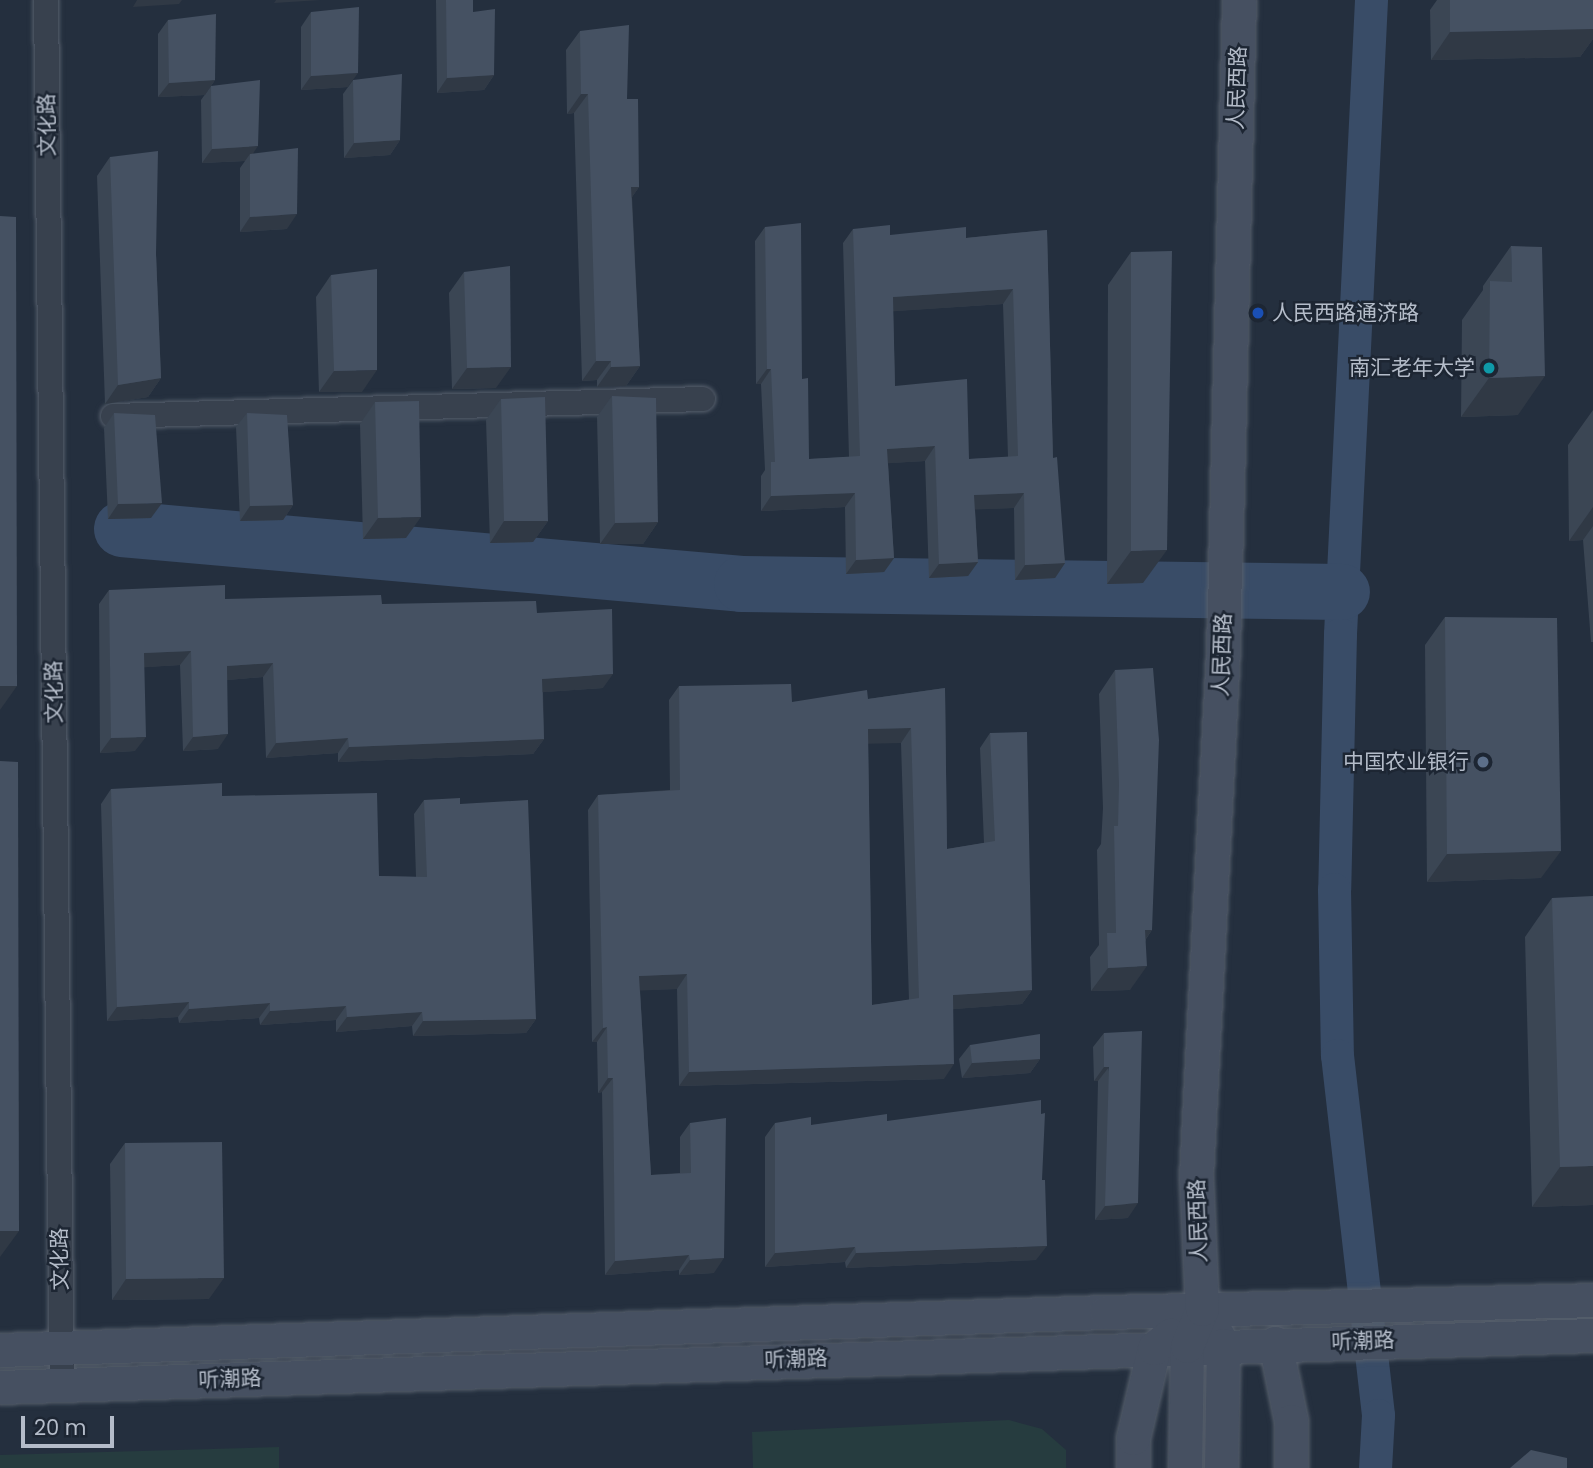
<!DOCTYPE html>
<html>
<head>
<meta charset="utf-8">
<style>
	body { margin:0 }
	#map { position:relative; width:1593px; height:1468px; overflow:hidden; background:#242f3e; font-family:Poppins,"Noto Sans SC",sans-serif }
	div>[style] { position:absolute }
	.green>* { inset:0; background:#263c3f }
	.canal>* { height:33px; margin:-16.5px; padding:0 16.5px; transform-origin:16.5px; border-radius:16.5px; background:#394c67 }
	.river>* { height:56px; margin:-28px; padding:0 28px; transform-origin:28px; border-radius:28px; background:#394c67 }
	.roads { filter:drop-shadow(0 0 2px #565f6c) drop-shadow(0 0 2px #565f6c) }
	.street>* { height:24px; margin:-12px; padding:0 12px; transform-origin:12px; border-radius:12px; background:#38414e }
	.secondary>* { height:33px; margin:-16.5px; padding:0 16.5px; transform-origin:16.5px; border-radius:16.5px; background:#465061 }
	.wall>* { inset:0; background:#3b4654 }
	.shaded-wall>* { inset:0; background:#303945 }
	.building>* { inset:0; background:#455162 }
	.dots>* { width:19px; height:19px; translate:-50% -50%; box-sizing:border-box; border:4px solid #1d2633; border-radius:50% }
	span { translate:-50% -50%; white-space:nowrap; text-align:center; line-height:1.15; -webkit-text-stroke:5px #1d2633; paint-order:stroke }
	.street-label { font-size:21px; color:#b4bcc9 }
	.poi-label { font-size:21px; color:#b4bcc9 }
	.left { translate:0 -50%; text-align:left }
	.right { translate:-100% -50%; text-align:right }
	.scale { position:absolute; left:21px; top:1416px; width:93px; height:32px; box-sizing:border-box; border:4px solid #b4bcc9; border-top:0; padding-left:9px; font-size:21px; line-height:24px; white-space:nowrap; color:#b4bcc9; -webkit-text-stroke:5px #1d2633; paint-order:stroke }
</style>
</head>
<body>
<div id="map">
	<div class="green">
		<i style="clip-path:polygon(1009px 1420px,1042px 1429px,1066px 1450px,1066px 1468px,753px 1468px,752px 1432px)"></i>
		<i style="clip-path:polygon(279px 1447px,279px 1468px,0 1468px,0 1455px)"></i>
	</div>
	<div class="canal">
		<i style="left:1371px;top:0;width:635px;rotate:92.8deg"></i>
		<i style="left:1340px;top:634px;width:255px;rotate:91.3deg"></i>
		<i style="left:1334px;top:889px;width:166px;rotate:89deg"></i>
		<i style="left:1337px;top:1055px;width:362px;rotate:83.5deg"></i>
		<i style="left:1378px;top:1415px;width:53px;rotate:93.2deg"></i>
	</div>
	<div class="river">
		<i style="left:122px;top:529px;width:622px;rotate:5.07deg"></i>
		<i style="left:742px;top:584px;width:600px;rotate:0.76deg"></i>
	</div>
	<div class="roads">
		<div class="street">
			<i style="left:46px;top:0;width:1385px;rotate:89.34deg"></i>
			<i style="left:113px;top:416px;width:590px;rotate:-1.65deg"></i>
		</div>
		<div class="secondary">
			<i style="left:1212px;top:1326px;width:22px;rotate:60deg"></i>
			<i style="left:1223px;top:1345px;width:123px;rotate:90.9deg"></i>
			<i style="left:1275px;top:1343px;width:80px;rotate:78.4deg"></i>
			<i style="left:1291px;top:1421px;width:47px;rotate:90deg"></i>
			<i style="left:0;top:1350px;width:1107px;rotate:-1.97deg"></i>
			<i style="left:1106px;top:1312px;width:487px;rotate:-1.4deg"></i>
			<i style="left:0;top:1387px;width:1594px;rotate:-1.87deg"></i>
			<i style="left:1133px;top:1468px;width:30px;rotate:-90deg"></i>
			<i style="left:1133px;top:1438px;width:92px;rotate:-76.9deg"></i>
			<i style="left:1154px;top:1348px;width:21px;rotate:-39deg"></i>
			<i style="left:1185px;top:1468px;width:122px;rotate:-89.1deg"></i>
			<i style="left:1187px;top:1346px;width:40px;rotate:-68deg"></i>
			<i style="left:1202px;top:1309px;width:133px;rotate:-92.6deg"></i>
			<i style="left:1196px;top:1176px;width:527px;rotate:-87.06deg"></i>
			<i style="left:1223px;top:650px;width:650px;rotate:-88.59deg"></i>
		</div>
	</div>
	<div class="wall">
		<i style="clip-path:polygon(436px 0,473px 0,473px 12px,494px 75px,484px 90px,437px 93px)"></i>
		<i style="clip-path:polygon(1437px 0,1593px 0,1593px 39px,1580px 57px,1431px 60px,1430px 10px)"></i>
		<i style="clip-path:polygon(311px 12px,348px 87px,301px 90px,301px 27px)"></i>
		<i style="clip-path:polygon(168px 20px,215px 80px,205px 95px,158px 97px,158px 34px)"></i>
		<i style="clip-path:polygon(580px 31px,627px 99px,639px 187px,632px 197px,640px 366px,626px 386px,597px 387px,597px 380px,582px 381px,574px 113px,567px 114px,566px 50px)"></i>
		<i style="clip-path:polygon(353px 80px,400px 140px,390px 155px,344px 158px,343px 94px)"></i>
		<i style="clip-path:polygon(211px 86px,253px 153px,287px 229px,240px 232px,240px 168px,245px 161px,202px 163px,201px 100px)"></i>
		<i style="clip-path:polygon(110px 157px,156px 254px,161px 378px,148px 397px,105px 404px,97px 176px)"></i>
		<i style="clip-path:polygon(evenodd,765px 227px,802px 379px,809px 459px,849px 457px,843px 243px,853px 229px,890px 235px,966px 238px,1047px 230px,1053px 458px,1065px 563px,1055px 578px,1015px 580px,1014px 508px,975px 509px,978px 562px,968px 576px,929px 578px,925px 461px,888px 463px,894px 558px,884px 572px,846px 574px,845px 507px,761px 511px,761px 476px,765px 470px,761px 384px,756px 384px,755px 241px,765px 227px,1003px 304px,1008px 457px,969px 459px,895px 386px,893px 311px,1003px 304px)"></i>
		<i style="clip-path:polygon(1511px 246px,1518px 415px,1461px 417px,1462px 320px,1483px 290px,1483px 286px)"></i>
		<i style="clip-path:polygon(1131px 252px,1143px 583px,1107px 584px,1108px 285px)"></i>
		<i style="clip-path:polygon(464px 272px,496px 388px,452px 389px,449px 293px)"></i>
		<i style="clip-path:polygon(331px 275px,362px 392px,319px 392px,316px 297px)"></i>
		<i style="clip-path:polygon(612px 396px,658px 522px,643px 544px,600px 544px,597px 417px)"></i>
		<i style="clip-path:polygon(501px 399px,548px 521px,533px 542px,490px 543px,486px 420px)"></i>
		<i style="clip-path:polygon(375px 402px,406px 538px,363px 539px,360px 424px)"></i>
		<i style="clip-path:polygon(1593px 410px,1593px 642px,1591px 642px,1583px 540px,1569px 541px,1568px 445px)"></i>
		<i style="clip-path:polygon(114px 413px,151px 518px,108px 519px,104px 428px)"></i>
		<i style="clip-path:polygon(247px 413px,293px 505px,283px 520px,240px 521px,236px 427px)"></i>
		<i style="clip-path:polygon(109px 590px,225px 599px,382px 604px,537px 613px,603px 688px,543px 692px,544px 739px,533px 754px,338px 762px,338px 753px,266px 758px,263px 677px,227px 680px,218px 749px,183px 751px,180px 665px,144px 667px,135px 751px,100px 753px,99px 604px)"></i>
		<i style="clip-path:polygon(1445px 617px,1541px 878px,1427px 882px,1425px 645px)"></i>
		<i style="clip-path:polygon(1115px 670px,1152px 930px,1146px 939px,1130px 990px,1091px 991px,1090px 957px,1099px 945px,1097px 850px,1101px 844px,1103px 808px,1099px 694px)"></i>
		<i style="clip-path:polygon(evenodd,679px 686px,792px 702px,868px 699px,945px 688px,947px 849px,984px 843px,980px 748px,990px 733px,1032px 990px,1022px 1004px,953px 1009px,944px 1079px,679px 1086px,677px 989px,640px 990px,651px 1175px,680px 1173px,680px 1137px,690px 1123px,714px 1273px,679px 1275px,679px 1270px,605px 1275px,602px 1092px,598px 1093px,597px 1042px,592px 1042px,588px 810px,598px 795px,670px 790px,669px 700px,679px 686px,868px 743px,901px 743px,909px 1000px,872px 1005px,868px 743px)"></i>
		<i style="clip-path:polygon(111px 789px,222px 796px,379px 876px,416px 877px,414px 814px,424px 800px,460px 804px,536px 1019px,526px 1033px,413px 1036px,412px 1026px,336px 1032px,336px 1020px,260px 1025px,259px 1018px,179px 1023px,178px 1017px,107px 1021px,101px 804px)"></i>
		<i style="clip-path:polygon(1552px 898px,1593px 1205px,1532px 1207px,1525px 937px)"></i>
		<i style="clip-path:polygon(1104px 1033px,1128px 1218px,1095px 1220px,1098px 1081px,1094px 1081px,1093px 1047px)"></i>
		<i style="clip-path:polygon(970px 1045px,1040px 1059px,1030px 1073px,962px 1078px,959px 1059px)"></i>
		<i style="clip-path:polygon(887px 1121px,1036px 1260px,846px 1268px,845px 1262px,765px 1267px,765px 1137px,775px 1123px,811px 1125px)"></i>
		<i style="clip-path:polygon(125px 1143px,209px 1299px,112px 1300px,110px 1164px)"></i>
	</div>
	<div class="shaded-wall">
		<i style="clip-path:polygon(137px 0,182px 0,179px 4px,133px 7px)"></i>
		<i style="clip-path:polygon(276px 0,321px 0,274px 3px)"></i>
		<i style="clip-path:polygon(1593px 21px,1593px 39px,1580px 57px,1431px 60px,1450px 32px)"></i>
		<i style="clip-path:polygon(358px 73px,348px 87px,301px 90px,311px 76px)"></i>
		<i style="clip-path:polygon(494px 75px,484px 90px,437px 93px,447px 78px)"></i>
		<i style="clip-path:polygon(215px 80px,205px 95px,158px 97px,169px 83px)"></i>
		<i style="clip-path:polygon(581px 94px,588px 94px,574px 113px,567px 114px)"></i>
		<i style="clip-path:polygon(400px 140px,390px 155px,344px 158px,354px 143px)"></i>
		<i style="clip-path:polygon(258px 146px,250px 158px,250px 154px,245px 161px,202px 163px,212px 149px)"></i>
		<i style="clip-path:polygon(631px 187px,639px 187px,625px 207px)"></i>
		<i style="clip-path:polygon(297px 214px,287px 229px,240px 232px,250px 217px)"></i>
		<i style="clip-path:polygon(1013px 289px,1003px 304px,883px 312px,893px 297px)"></i>
		<i style="clip-path:polygon(596px 361px,611px 361px,597px 380px,582px 381px)"></i>
		<i style="clip-path:polygon(640px 366px,626px 386px,597px 387px,611px 367px)"></i>
		<i style="clip-path:polygon(511px 367px,496px 388px,452px 389px,467px 368px)"></i>
		<i style="clip-path:polygon(767px 369px,771px 369px,761px 384px,756px 384px)"></i>
		<i style="clip-path:polygon(377px 370px,362px 392px,319px 392px,334px 371px)"></i>
		<i style="clip-path:polygon(1545px 376px,1518px 415px,1461px 417px,1489px 378px)"></i>
		<i style="clip-path:polygon(161px 378px,148px 397px,105px 404px,118px 385px)"></i>
		<i style="clip-path:polygon(935px 446px,925px 461px,877px 464px,887px 449px)"></i>
		<i style="clip-path:polygon(855px 493px,845px 507px,761px 511px,771px 496px)"></i>
		<i style="clip-path:polygon(1024px 493px,1014px 508px,964px 510px,974px 495px)"></i>
		<i style="clip-path:polygon(162px 503px,151px 518px,108px 519px,118px 504px)"></i>
		<i style="clip-path:polygon(293px 505px,283px 520px,240px 521px,250px 506px)"></i>
		<i style="clip-path:polygon(1593px 507px,1593px 526px,1583px 540px,1569px 541px)"></i>
		<i style="clip-path:polygon(421px 517px,406px 538px,363px 539px,378px 518px)"></i>
		<i style="clip-path:polygon(504px 521px,548px 521px,533px 542px,490px 543px)"></i>
		<i style="clip-path:polygon(658px 522px,643px 544px,600px 544px,615px 523px)"></i>
		<i style="clip-path:polygon(1167px 550px,1143px 583px,1107px 584px,1131px 551px)"></i>
		<i style="clip-path:polygon(894px 558px,884px 572px,846px 574px,856px 560px)"></i>
		<i style="clip-path:polygon(978px 562px,968px 576px,929px 578px,939px 564px)"></i>
		<i style="clip-path:polygon(1065px 563px,1055px 578px,1015px 580px,1025px 565px)"></i>
		<i style="clip-path:polygon(191px 651px,180px 665px,134px 668px,144px 653px)"></i>
		<i style="clip-path:polygon(273px 663px,263px 677px,217px 681px,227px 666px)"></i>
		<i style="clip-path:polygon(613px 674px,603px 688px,532px 693px,542px 679px)"></i>
		<i style="clip-path:polygon(0 686px,17px 686px,0 710px)"></i>
		<i style="clip-path:polygon(911px 728px,901px 743px,858px 744px,868px 729px)"></i>
		<i style="clip-path:polygon(228px 734px,218px 749px,183px 751px,193px 737px)"></i>
		<i style="clip-path:polygon(146px 737px,135px 751px,100px 753px,111px 738px)"></i>
		<i style="clip-path:polygon(348px 738px,338px 753px,266px 758px,276px 743px)"></i>
		<i style="clip-path:polygon(544px 739px,533px 754px,338px 762px,349px 747px)"></i>
		<i style="clip-path:polygon(1561px 851px,1541px 878px,1427px 882px,1447px 854px)"></i>
		<i style="clip-path:polygon(1145px 930px,1152px 930px,1135px 954px)"></i>
		<i style="clip-path:polygon(1147px 966px,1130px 990px,1091px 991px,1108px 968px)"></i>
		<i style="clip-path:polygon(687px 974px,677px 989px,629px 991px,639px 976px)"></i>
		<i style="clip-path:polygon(1032px 990px,1022px 1004px,943px 1010px,953px 995px)"></i>
		<i style="clip-path:polygon(189px 1002px,178px 1017px,107px 1021px,117px 1007px)"></i>
		<i style="clip-path:polygon(270px 1003px,259px 1018px,179px 1023px,189px 1009px)"></i>
		<i style="clip-path:polygon(346px 1006px,336px 1020px,260px 1025px,270px 1011px)"></i>
		<i style="clip-path:polygon(422px 1012px,412px 1026px,336px 1032px,347px 1017px)"></i>
		<i style="clip-path:polygon(536px 1019px,526px 1033px,413px 1036px,423px 1021px)"></i>
		<i style="clip-path:polygon(607px 1027px,597px 1042px,592px 1042px,603px 1028px)"></i>
		<i style="clip-path:polygon(1040px 1059px,1030px 1073px,962px 1078px,972px 1063px)"></i>
		<i style="clip-path:polygon(954px 1064px,944px 1079px,679px 1086px,689px 1072px)"></i>
		<i style="clip-path:polygon(1104px 1067px,1109px 1067px,1098px 1081px,1094px 1081px)"></i>
		<i style="clip-path:polygon(608px 1078px,613px 1078px,602px 1092px,598px 1093px)"></i>
		<i style="clip-path:polygon(1593px 1166px,1593px 1205px,1532px 1207px,1560px 1167px)"></i>
		<i style="clip-path:polygon(1138px 1203px,1128px 1218px,1095px 1220px,1105px 1206px)"></i>
		<i style="clip-path:polygon(0 1231px,19px 1231px,0 1257px)"></i>
		<i style="clip-path:polygon(1047px 1246px,1036px 1260px,846px 1268px,856px 1253px)"></i>
		<i style="clip-path:polygon(855px 1247px,845px 1262px,765px 1267px,775px 1253px)"></i>
		<i style="clip-path:polygon(689px 1255px,679px 1270px,605px 1275px,615px 1261px)"></i>
		<i style="clip-path:polygon(724px 1258px,714px 1273px,679px 1275px,690px 1260px)"></i>
		<i style="clip-path:polygon(224px 1278px,209px 1299px,112px 1300px,126px 1279px)"></i>
	</div>
	<div class="building">
		<i style="clip-path:polygon(446px 0,473px 0,473px 12px,495px 9px,494px 75px,447px 78px)"></i>
		<i style="clip-path:polygon(1450px 0,1593px 0,1593px 29px,1450px 32px)"></i>
		<i style="clip-path:polygon(359px 7px,358px 73px,311px 76px,311px 12px)"></i>
		<i style="clip-path:polygon(216px 14px,215px 80px,169px 83px,168px 20px)"></i>
		<i style="clip-path:polygon(629px 25px,627px 99px,638px 99px,639px 187px,631px 187px,640px 366px,611px 367px,611px 361px,596px 361px,588px 94px,581px 94px,580px 31px)"></i>
		<i style="clip-path:polygon(402px 74px,400px 140px,354px 143px,353px 80px)"></i>
		<i style="clip-path:polygon(260px 80px,258px 146px,212px 149px,211px 86px)"></i>
		<i style="clip-path:polygon(298px 148px,297px 214px,250px 217px,250px 154px)"></i>
		<i style="clip-path:polygon(158px 151px,156px 254px,161px 378px,118px 385px,110px 157px)"></i>
		<i style="clip-path:polygon(0 216px,16px 217px,17px 686px,0 686px)"></i>
		<i style="clip-path:polygon(evenodd,801px 223px,802px 379px,808px 378px,809px 459px,860px 456px,853px 229px,890px 225px,890px 235px,966px 227px,966px 238px,1047px 230px,1053px 458px,1057px 457px,1065px 563px,1025px 565px,1024px 493px,974px 495px,978px 562px,939px 564px,935px 446px,887px 449px,894px 558px,856px 560px,855px 493px,771px 496px,771px 462px,775px 462px,771px 369px,767px 369px,765px 227px,801px 223px,1013px 289px,1018px 456px,969px 459px,967px 379px,895px 386px,893px 297px,1013px 289px)"></i>
		<i style="clip-path:polygon(1511px 246px,1542px 247px,1545px 376px,1489px 378px,1490px 281px,1512px 282px)"></i>
		<i style="clip-path:polygon(1172px 251px,1167px 550px,1131px 551px,1131px 252px)"></i>
		<i style="clip-path:polygon(510px 266px,511px 367px,467px 368px,464px 272px)"></i>
		<i style="clip-path:polygon(377px 269px,377px 370px,334px 371px,331px 275px)"></i>
		<i style="clip-path:polygon(612px 396px,656px 398px,658px 522px,615px 523px)"></i>
		<i style="clip-path:polygon(545px 397px,548px 521px,504px 521px,501px 399px)"></i>
		<i style="clip-path:polygon(419px 401px,421px 517px,378px 518px,375px 402px)"></i>
		<i style="clip-path:polygon(114px 413px,155px 415px,162px 503px,118px 504px)"></i>
		<i style="clip-path:polygon(247px 413px,287px 415px,293px 505px,250px 506px)"></i>
		<i style="clip-path:polygon(225px 585px,225px 599px,381px 595px,382px 604px,536px 601px,537px 613px,612px 609px,613px 674px,542px 679px,544px 739px,349px 747px,348px 738px,276px 743px,273px 663px,227px 666px,228px 734px,193px 737px,191px 651px,144px 653px,146px 737px,111px 738px,109px 590px)"></i>
		<i style="clip-path:polygon(1445px 617px,1557px 618px,1561px 851px,1447px 854px)"></i>
		<i style="clip-path:polygon(1153px 668px,1159px 740px,1152px 930px,1145px 930px,1147px 966px,1108px 968px,1107px 933px,1116px 933px,1114px 826px,1118px 826px,1119px 784px,1115px 670px)"></i>
		<i style="clip-path:polygon(evenodd,791px 684px,792px 702px,867px 690px,868px 699px,945px 688px,947px 849px,995px 841px,990px 733px,1027px 732px,1032px 990px,953px 995px,954px 1064px,689px 1072px,687px 974px,639px 976px,651px 1175px,691px 1173px,690px 1123px,726px 1118px,724px 1258px,690px 1260px,689px 1255px,615px 1261px,613px 1078px,608px 1078px,607px 1027px,603px 1028px,598px 795px,680px 790px,679px 686px,791px 684px,911px 728px,919px 998px,872px 1005px,868px 729px,911px 728px)"></i>
		<i style="clip-path:polygon(0 761px,18px 762px,19px 1231px,0 1231px)"></i>
		<i style="clip-path:polygon(222px 783px,222px 796px,377px 793px,379px 876px,427px 877px,424px 800px,460px 798px,460px 804px,528px 800px,536px 1019px,423px 1021px,422px 1012px,347px 1017px,346px 1006px,270px 1011px,270px 1003px,189px 1009px,189px 1002px,117px 1007px,111px 789px)"></i>
		<i style="clip-path:polygon(1593px 896px,1593px 1166px,1560px 1167px,1552px 898px)"></i>
		<i style="clip-path:polygon(1142px 1031px,1138px 1203px,1105px 1206px,1109px 1067px,1104px 1067px,1104px 1033px)"></i>
		<i style="clip-path:polygon(1040px 1034px,1040px 1059px,972px 1063px,970px 1045px)"></i>
		<i style="clip-path:polygon(1041px 1100px,1041px 1114px,1045px 1113px,1042px 1180px,1045px 1180px,1047px 1246px,856px 1253px,855px 1247px,775px 1253px,775px 1123px,811px 1117px,811px 1125px,887px 1114px,887px 1121px)"></i>
		<i style="clip-path:polygon(222px 1142px,224px 1278px,126px 1279px,125px 1143px)"></i>
		<i style="clip-path:polygon(1531px 1450px,1567px 1458px,1567px 1468px,1510px 1468px)"></i>
	</div>
	<div class="dots">
		<i style="left:1258px;top:313px;background:#1a4fb4"></i>
		<i style="left:1489px;top:368px;background:#0f9aa8"></i>
		<i style="left:1483px;top:762px;background:#5c6f8a"></i>
	</div>
	<div class="street-label">
		<span style="left:1237px;top:88px;rotate:-88deg">人民西路</span>
		<span style="left:47px;top:125px;rotate:-91deg">文化路</span>
		<span style="left:1222px;top:655px;rotate:-88deg">人民西路</span>
		<span style="left:54px;top:692px;rotate:-91deg">文化路</span>
		<span style="left:1198px;top:1221px;rotate:-92deg">人民西路</span>
		<span style="left:60px;top:1259px;rotate:-91deg">文化路</span>
		<span style="left:1363px;top:1341px;rotate:-2deg">听潮路</span>
		<span style="left:796px;top:1359px;rotate:-2deg">听潮路</span>
		<span style="left:230px;top:1379px;rotate:-2deg">听潮路</span>
	</div>
	<div class="poi-label">
		<span class="left" style="left:1272px;top:313px">人民西路通济路</span>
		<span class="right" style="left:1475px;top:368px">南汇老年大学</span>
		<span class="right" style="left:1469px;top:762px">中国农业银行</span>
	</div>
	<div class="scale">20 m</div>
</div>
</body>
</html>
